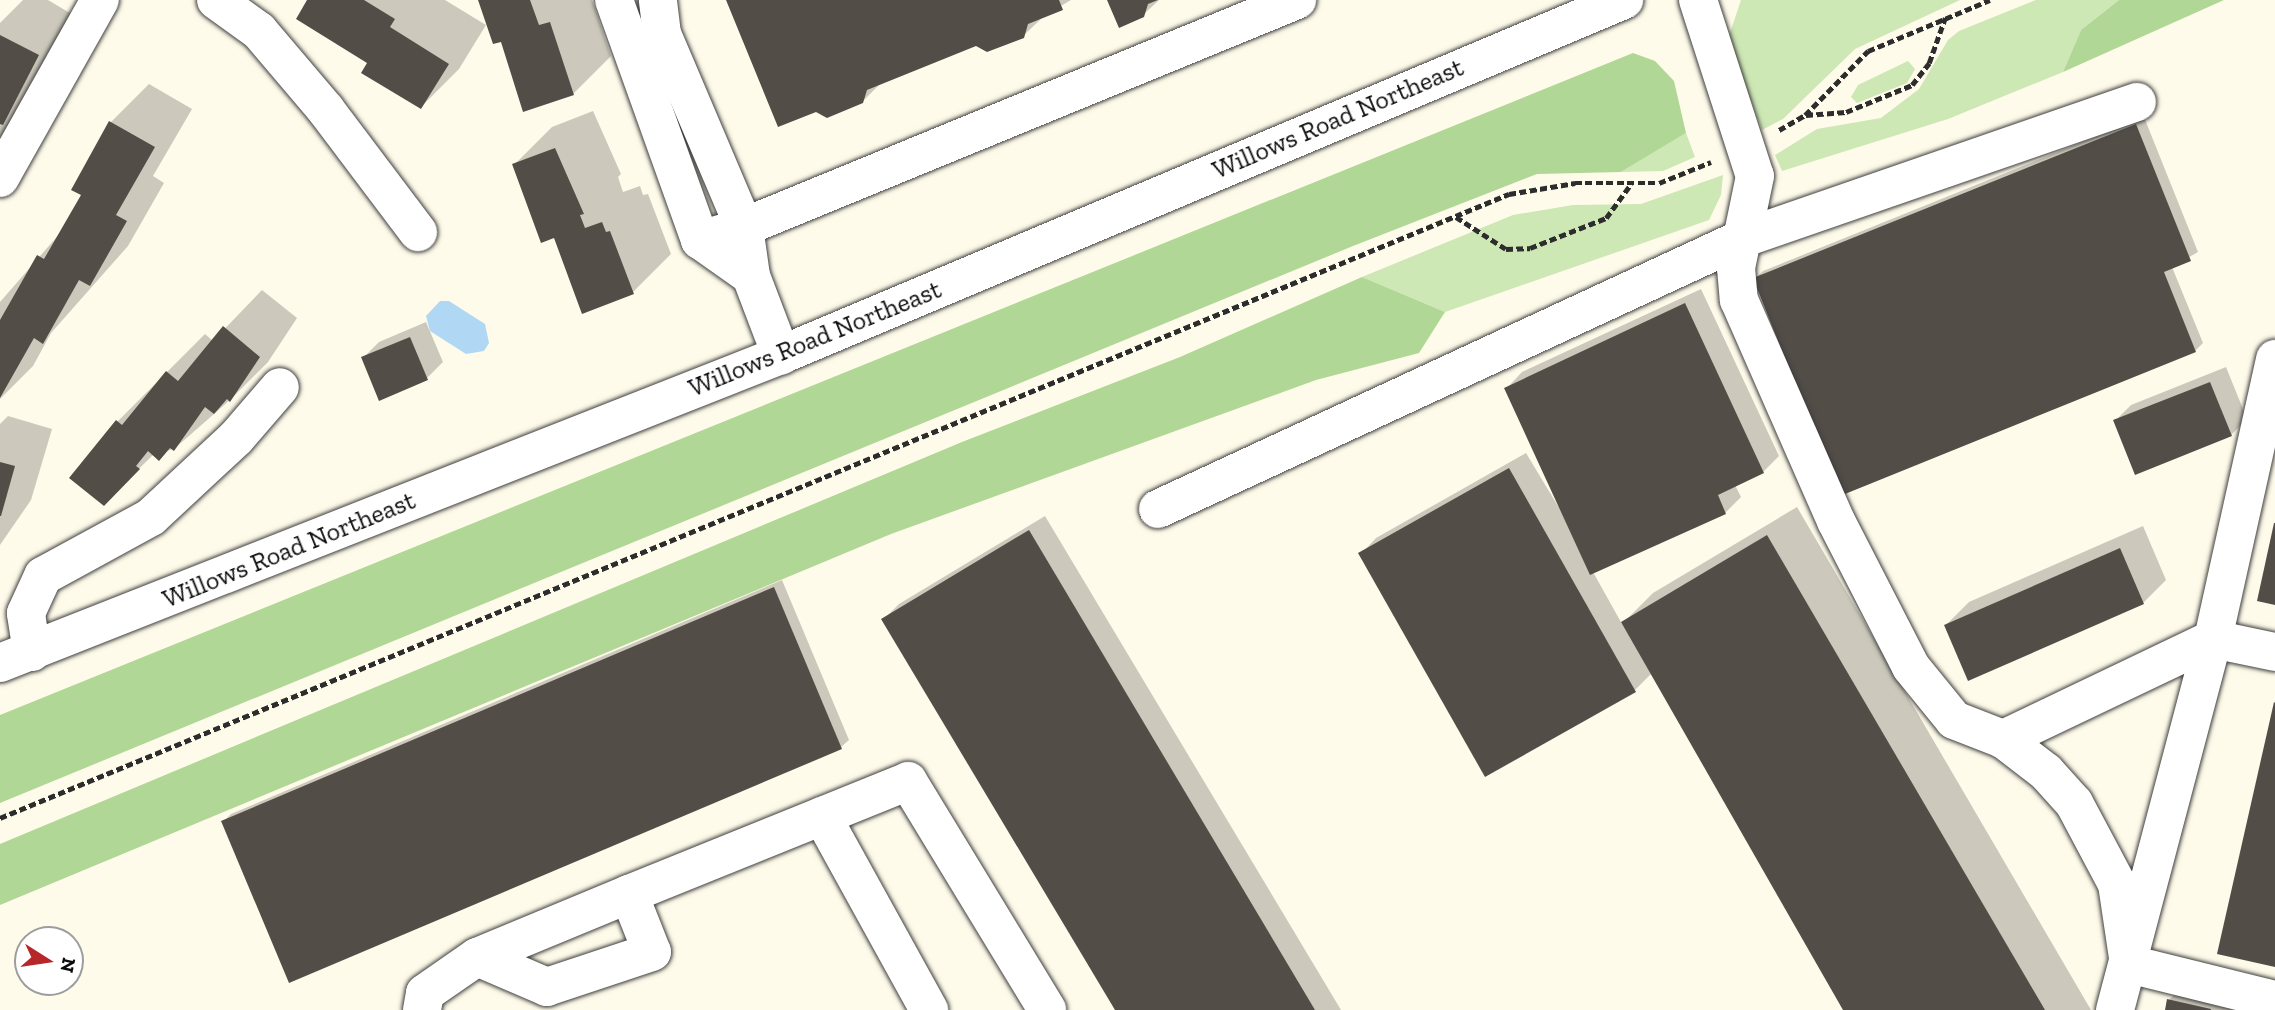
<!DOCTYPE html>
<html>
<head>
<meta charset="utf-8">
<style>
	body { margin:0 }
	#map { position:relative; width:2275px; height:1010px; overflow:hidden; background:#fffbea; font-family:"Zilla Slab",serif }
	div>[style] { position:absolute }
	.green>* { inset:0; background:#cde7b5 }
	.forest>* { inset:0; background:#b0d795 }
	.water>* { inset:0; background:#b0d8f4 }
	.shadow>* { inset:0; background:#0003 }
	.building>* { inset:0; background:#534d48 }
	.path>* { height:4.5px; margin-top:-2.25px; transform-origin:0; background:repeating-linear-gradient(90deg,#2d2d2d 0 7px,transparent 0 10.5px) }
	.roads { filter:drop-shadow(0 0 2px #3e3e3e) drop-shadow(0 0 2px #3e3e3e) }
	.minor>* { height:38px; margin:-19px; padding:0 19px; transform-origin:19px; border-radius:19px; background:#fff }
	span { translate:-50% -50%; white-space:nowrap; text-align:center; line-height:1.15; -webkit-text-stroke:7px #fff; paint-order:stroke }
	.street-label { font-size:26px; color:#0b0b0b }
	.north { position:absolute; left:14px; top:926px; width:70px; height:70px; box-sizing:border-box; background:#fff; border:2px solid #9d9d9d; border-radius:50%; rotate:102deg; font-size:19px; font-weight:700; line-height:28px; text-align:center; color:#0b0b0b }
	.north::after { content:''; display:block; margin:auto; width:24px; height:32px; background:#b72729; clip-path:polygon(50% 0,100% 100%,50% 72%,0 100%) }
</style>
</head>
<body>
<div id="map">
	<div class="green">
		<i style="clip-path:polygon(1741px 0,1960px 0,1855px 49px,1783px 119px,1762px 130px,1728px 39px)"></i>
		<i style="clip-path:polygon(2036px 0,2119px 0,2081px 30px,2063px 72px,1948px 119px,1782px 171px,1775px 155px,1817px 129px,1881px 118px,1919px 89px,1948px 40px,1959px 31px)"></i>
		<i style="clip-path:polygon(1908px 61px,1915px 69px,1907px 83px,1857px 103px,1851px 97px,1858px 85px)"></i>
		<i style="clip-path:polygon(1686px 133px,1695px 157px,1663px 171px,1621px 172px)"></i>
		<i style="clip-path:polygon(1723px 175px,1721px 195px,1709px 220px,1445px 312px,1362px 277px,1513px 215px,1573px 205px,1641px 204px)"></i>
	</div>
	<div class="forest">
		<i style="clip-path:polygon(2119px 0,2224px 0,2063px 72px,2081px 30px)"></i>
		<i style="clip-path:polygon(1633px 53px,1655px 61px,1674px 81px,1686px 133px,1621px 172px,1537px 174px,1353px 246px,0 803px,0 715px)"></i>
		<i style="clip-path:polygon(1362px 277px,1445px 312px,1419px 353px,1316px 380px,891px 534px,0 905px,0 844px,962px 442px,1180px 357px)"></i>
	</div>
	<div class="water">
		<i style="clip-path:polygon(440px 301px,449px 301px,485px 324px,489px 343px,484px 351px,466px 354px,430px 331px,426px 316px)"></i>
	</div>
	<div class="shadow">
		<i style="clip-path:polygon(23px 0,48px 0,75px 16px,0 149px,0 23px)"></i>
		<i style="clip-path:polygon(309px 0,445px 0,486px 25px,459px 69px,421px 107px)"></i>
		<i style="clip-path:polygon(480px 0,592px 0,611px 56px,573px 94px,502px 39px)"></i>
		<i style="clip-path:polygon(728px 0,1071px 0,1044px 16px,1023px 36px,976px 45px,881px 83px,862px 102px)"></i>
		<i style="clip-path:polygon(1109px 0,1159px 0,1143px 15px)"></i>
		<i style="clip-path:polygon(149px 84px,192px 109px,153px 176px,164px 183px,128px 246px,51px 333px,33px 366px,0 399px,0 302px,61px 232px,83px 195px,111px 122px)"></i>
		<i style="clip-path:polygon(593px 111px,621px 174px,618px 177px,623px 192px,640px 186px,643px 195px,648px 194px,671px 254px,633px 292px,555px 236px,514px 165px,552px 127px)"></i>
		<i style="clip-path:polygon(2144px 117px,2198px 252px,2172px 267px,2203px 343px,2195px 351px,1755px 279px,1763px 271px)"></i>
		<i style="clip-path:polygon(1701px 289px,1779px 456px,1763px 472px,1735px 485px,1741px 497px,1725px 513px,1593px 572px,1622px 624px,1653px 593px,1797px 507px,2091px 1010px,1845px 1010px,1652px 673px,1635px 690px,1486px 775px,1361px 554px,1376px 538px,1526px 453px,1567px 521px,1507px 388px,1522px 372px)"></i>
		<i style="clip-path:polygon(262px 290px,297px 318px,268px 362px,230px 400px,174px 449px,154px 454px,104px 503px,72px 477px,118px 421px,205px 334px,213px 341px)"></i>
		<i style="clip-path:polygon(426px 322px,443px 362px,427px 378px,363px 358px,379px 342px)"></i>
		<i style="clip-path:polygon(2226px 367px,2247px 419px,2231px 435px,2115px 421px,2131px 405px)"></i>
		<i style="clip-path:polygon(8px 416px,52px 429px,31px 500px,0 545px,0 424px)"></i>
		<i style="clip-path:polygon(1045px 516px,1341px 1010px,1117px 1010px,883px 620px,899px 604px)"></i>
		<i style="clip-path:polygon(2143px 526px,2166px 580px,2143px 603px,1946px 625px,1969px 602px)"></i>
		<i style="clip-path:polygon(782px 580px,849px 740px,841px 747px,290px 981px,223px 822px,231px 814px)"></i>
		<i style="clip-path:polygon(2185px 984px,2275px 1010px,2167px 1010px,2169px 1000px)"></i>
	</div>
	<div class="building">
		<i style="clip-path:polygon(307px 0,364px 0,395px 19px,390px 27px,449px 64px,421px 109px,361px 73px,367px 63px,296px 19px)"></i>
		<i style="clip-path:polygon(478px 0,530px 0,539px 25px,550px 22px,574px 95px,523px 112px,501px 42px,493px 44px)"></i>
		<i style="clip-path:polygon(726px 0,1059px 0,1063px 10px,1028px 24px,1024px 38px,987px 52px,976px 46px,867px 90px,863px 103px,827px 118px,816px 112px,778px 127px)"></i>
		<i style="clip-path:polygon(1107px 0,1158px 0,1148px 4px,1144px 17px,1119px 28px)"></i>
		<i style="clip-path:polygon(0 35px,39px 55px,3px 125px,0 124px)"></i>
		<i style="clip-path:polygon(109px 121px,155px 147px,116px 215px,127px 221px,90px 286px,79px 280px,43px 344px,34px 338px,0 398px,0 320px,37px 255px,44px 259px,81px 195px,71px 190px)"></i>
		<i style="clip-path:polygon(2136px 124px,2191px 261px,2164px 272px,2196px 352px,1840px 496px,1753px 278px)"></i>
		<i style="clip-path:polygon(555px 148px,584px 214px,580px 215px,585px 228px,602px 222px,606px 232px,610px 231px,634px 294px,582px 314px,554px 238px,541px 243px,512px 164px)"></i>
		<i style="clip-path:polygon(1685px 303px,1764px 473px,1718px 495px,1726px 514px,1590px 575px,1504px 388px)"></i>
		<i style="clip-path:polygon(223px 326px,260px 357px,230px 402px,227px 399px,214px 414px,205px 407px,174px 451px,170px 448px,159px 461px,148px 451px,136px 466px,140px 469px,104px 506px,69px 478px,116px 420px,122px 425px,166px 371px,178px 381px)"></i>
		<i style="clip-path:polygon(410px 337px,428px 380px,379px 401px,361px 357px)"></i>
		<i style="clip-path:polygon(2210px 382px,2232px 436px,2135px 475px,2113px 420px)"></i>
		<i style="clip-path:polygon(0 462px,15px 466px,1px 516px,0 516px)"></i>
		<i style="clip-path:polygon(1509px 468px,1636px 692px,1485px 777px,1358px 553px)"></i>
		<i style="clip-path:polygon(2274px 523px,2275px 523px,2275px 605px,2257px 601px)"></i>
		<i style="clip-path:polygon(1029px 530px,1315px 1010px,1115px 1010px,881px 619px)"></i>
		<i style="clip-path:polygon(1767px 535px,2045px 1010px,1843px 1010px,1621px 622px)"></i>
		<i style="clip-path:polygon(2120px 548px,2144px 604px,1968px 681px,1944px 625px)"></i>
		<i style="clip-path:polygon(774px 587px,842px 749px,289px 983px,221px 821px)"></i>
		<i style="clip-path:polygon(2274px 702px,2275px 703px,2275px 967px,2217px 954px)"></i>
		<i style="clip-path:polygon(2167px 999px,2211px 1009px,2211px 1010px,2165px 1010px)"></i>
	</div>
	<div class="path">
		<i style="left:1806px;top:115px;width:40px;rotate:-4.3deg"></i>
		<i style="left:1846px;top:112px;width:71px;rotate:-22.2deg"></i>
		<i style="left:1912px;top:85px;width:28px;rotate:-52deg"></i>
		<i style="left:1929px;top:63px;width:48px;rotate:-70.4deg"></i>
		<i style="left:1779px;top:130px;width:30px;rotate:-30deg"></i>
		<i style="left:1805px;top:115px;width:90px;rotate:-45.5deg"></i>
		<i style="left:1868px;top:51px;width:132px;rotate:-22.7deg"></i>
		<i style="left:1456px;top:217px;width:59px;rotate:32.6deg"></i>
		<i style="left:1506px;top:249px;width:24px;rotate:-2deg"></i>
		<i style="left:1530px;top:248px;width:82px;rotate:-21.5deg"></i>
		<i style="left:1606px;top:218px;width:42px;rotate:-53.7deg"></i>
		<i style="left:0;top:818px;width:1633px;rotate:-22.47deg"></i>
		<i style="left:1509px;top:194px;width:67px;rotate:-9.5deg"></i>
		<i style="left:1575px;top:183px;width:84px"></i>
		<i style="left:1659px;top:183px;width:56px;rotate:-22deg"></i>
	</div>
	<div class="roads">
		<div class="minor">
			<i style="left:216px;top:0;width:53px;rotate:35.8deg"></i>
			<i style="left:259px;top:31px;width:104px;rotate:49.7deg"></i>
			<i style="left:326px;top:110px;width:153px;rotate:53deg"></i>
			<i style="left:614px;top:0;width:255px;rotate:70.3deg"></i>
			<i style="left:700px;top:240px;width:62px;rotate:35.2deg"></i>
			<i style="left:751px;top:276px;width:49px;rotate:-98.1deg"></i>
			<i style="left:744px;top:227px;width:210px;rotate:-113deg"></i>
			<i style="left:662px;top:34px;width:34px;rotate:-97deg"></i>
			<i style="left:1698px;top:0;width:185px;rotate:72.1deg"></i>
			<i style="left:1755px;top:176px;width:94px;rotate:101.7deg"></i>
			<i style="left:1736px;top:268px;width:32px;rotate:85deg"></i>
			<i style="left:1739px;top:300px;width:241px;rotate:66.3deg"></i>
			<i style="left:1836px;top:521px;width:164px;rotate:62.8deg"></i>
			<i style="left:1911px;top:667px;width:68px;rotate:50.9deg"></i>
			<i style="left:1954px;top:720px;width:53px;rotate:21.2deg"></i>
			<i style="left:0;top:178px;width:204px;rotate:-60.7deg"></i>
			<i style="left:700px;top:240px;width:46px;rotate:-16.5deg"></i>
			<i style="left:744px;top:227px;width:598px;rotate:-22.32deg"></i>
			<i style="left:751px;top:276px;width:85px;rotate:69.2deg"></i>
			<i style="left:1158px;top:509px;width:642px;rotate:-24.85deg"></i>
			<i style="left:1741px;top:239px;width:419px;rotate:-19.1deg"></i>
			<i style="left:32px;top:652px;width:39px;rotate:-99deg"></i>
			<i style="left:26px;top:613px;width:41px;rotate:-65.3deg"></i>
			<i style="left:43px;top:576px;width:123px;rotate:-28.6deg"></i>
			<i style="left:151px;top:517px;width:116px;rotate:-42.9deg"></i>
			<i style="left:236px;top:438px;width:67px;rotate:-49.2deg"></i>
			<i style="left:2275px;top:652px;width:63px;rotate:-168.2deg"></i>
			<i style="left:2213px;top:639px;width:233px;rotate:154.5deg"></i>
			<i style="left:2003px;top:739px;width:54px;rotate:37.5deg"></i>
			<i style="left:2046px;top:772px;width:42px;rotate:47.9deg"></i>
			<i style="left:2074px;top:803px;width:92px;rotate:62deg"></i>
			<i style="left:2117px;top:884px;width:81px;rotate:81.5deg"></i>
			<i style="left:2129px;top:964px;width:150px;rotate:13.9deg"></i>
			<i style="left:0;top:663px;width:840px;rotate:-21.52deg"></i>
			<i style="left:781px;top:355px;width:915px;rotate:-22.84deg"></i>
			<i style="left:822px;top:816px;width:222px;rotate:61.1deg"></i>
			<i style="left:629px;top:894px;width:62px;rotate:68.4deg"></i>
			<i style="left:652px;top:952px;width:111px;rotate:161.6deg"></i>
			<i style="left:547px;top:987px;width:76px;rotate:-156.8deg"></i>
			<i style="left:477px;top:957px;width:165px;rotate:-22.5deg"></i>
			<i style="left:629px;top:894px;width:301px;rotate:-22deg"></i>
			<i style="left:908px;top:781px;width:268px;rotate:58.7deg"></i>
			<i style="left:422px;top:1010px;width:17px;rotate:-80deg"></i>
			<i style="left:425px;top:993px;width:63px;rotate:-34.7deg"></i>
			<i style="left:2115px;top:1010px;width:384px;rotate:-75.2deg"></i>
			<i style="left:2213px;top:639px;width:287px;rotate:-77.5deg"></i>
		</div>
	</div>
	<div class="street-label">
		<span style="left:1338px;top:119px;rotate:-23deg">Willows Road Northeast</span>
		<span style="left:815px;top:339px;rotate:-22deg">Willows Road Northeast</span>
		<span style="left:289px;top:550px;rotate:-22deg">Willows Road Northeast</span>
	</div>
	<div class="north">N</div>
</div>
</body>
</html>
